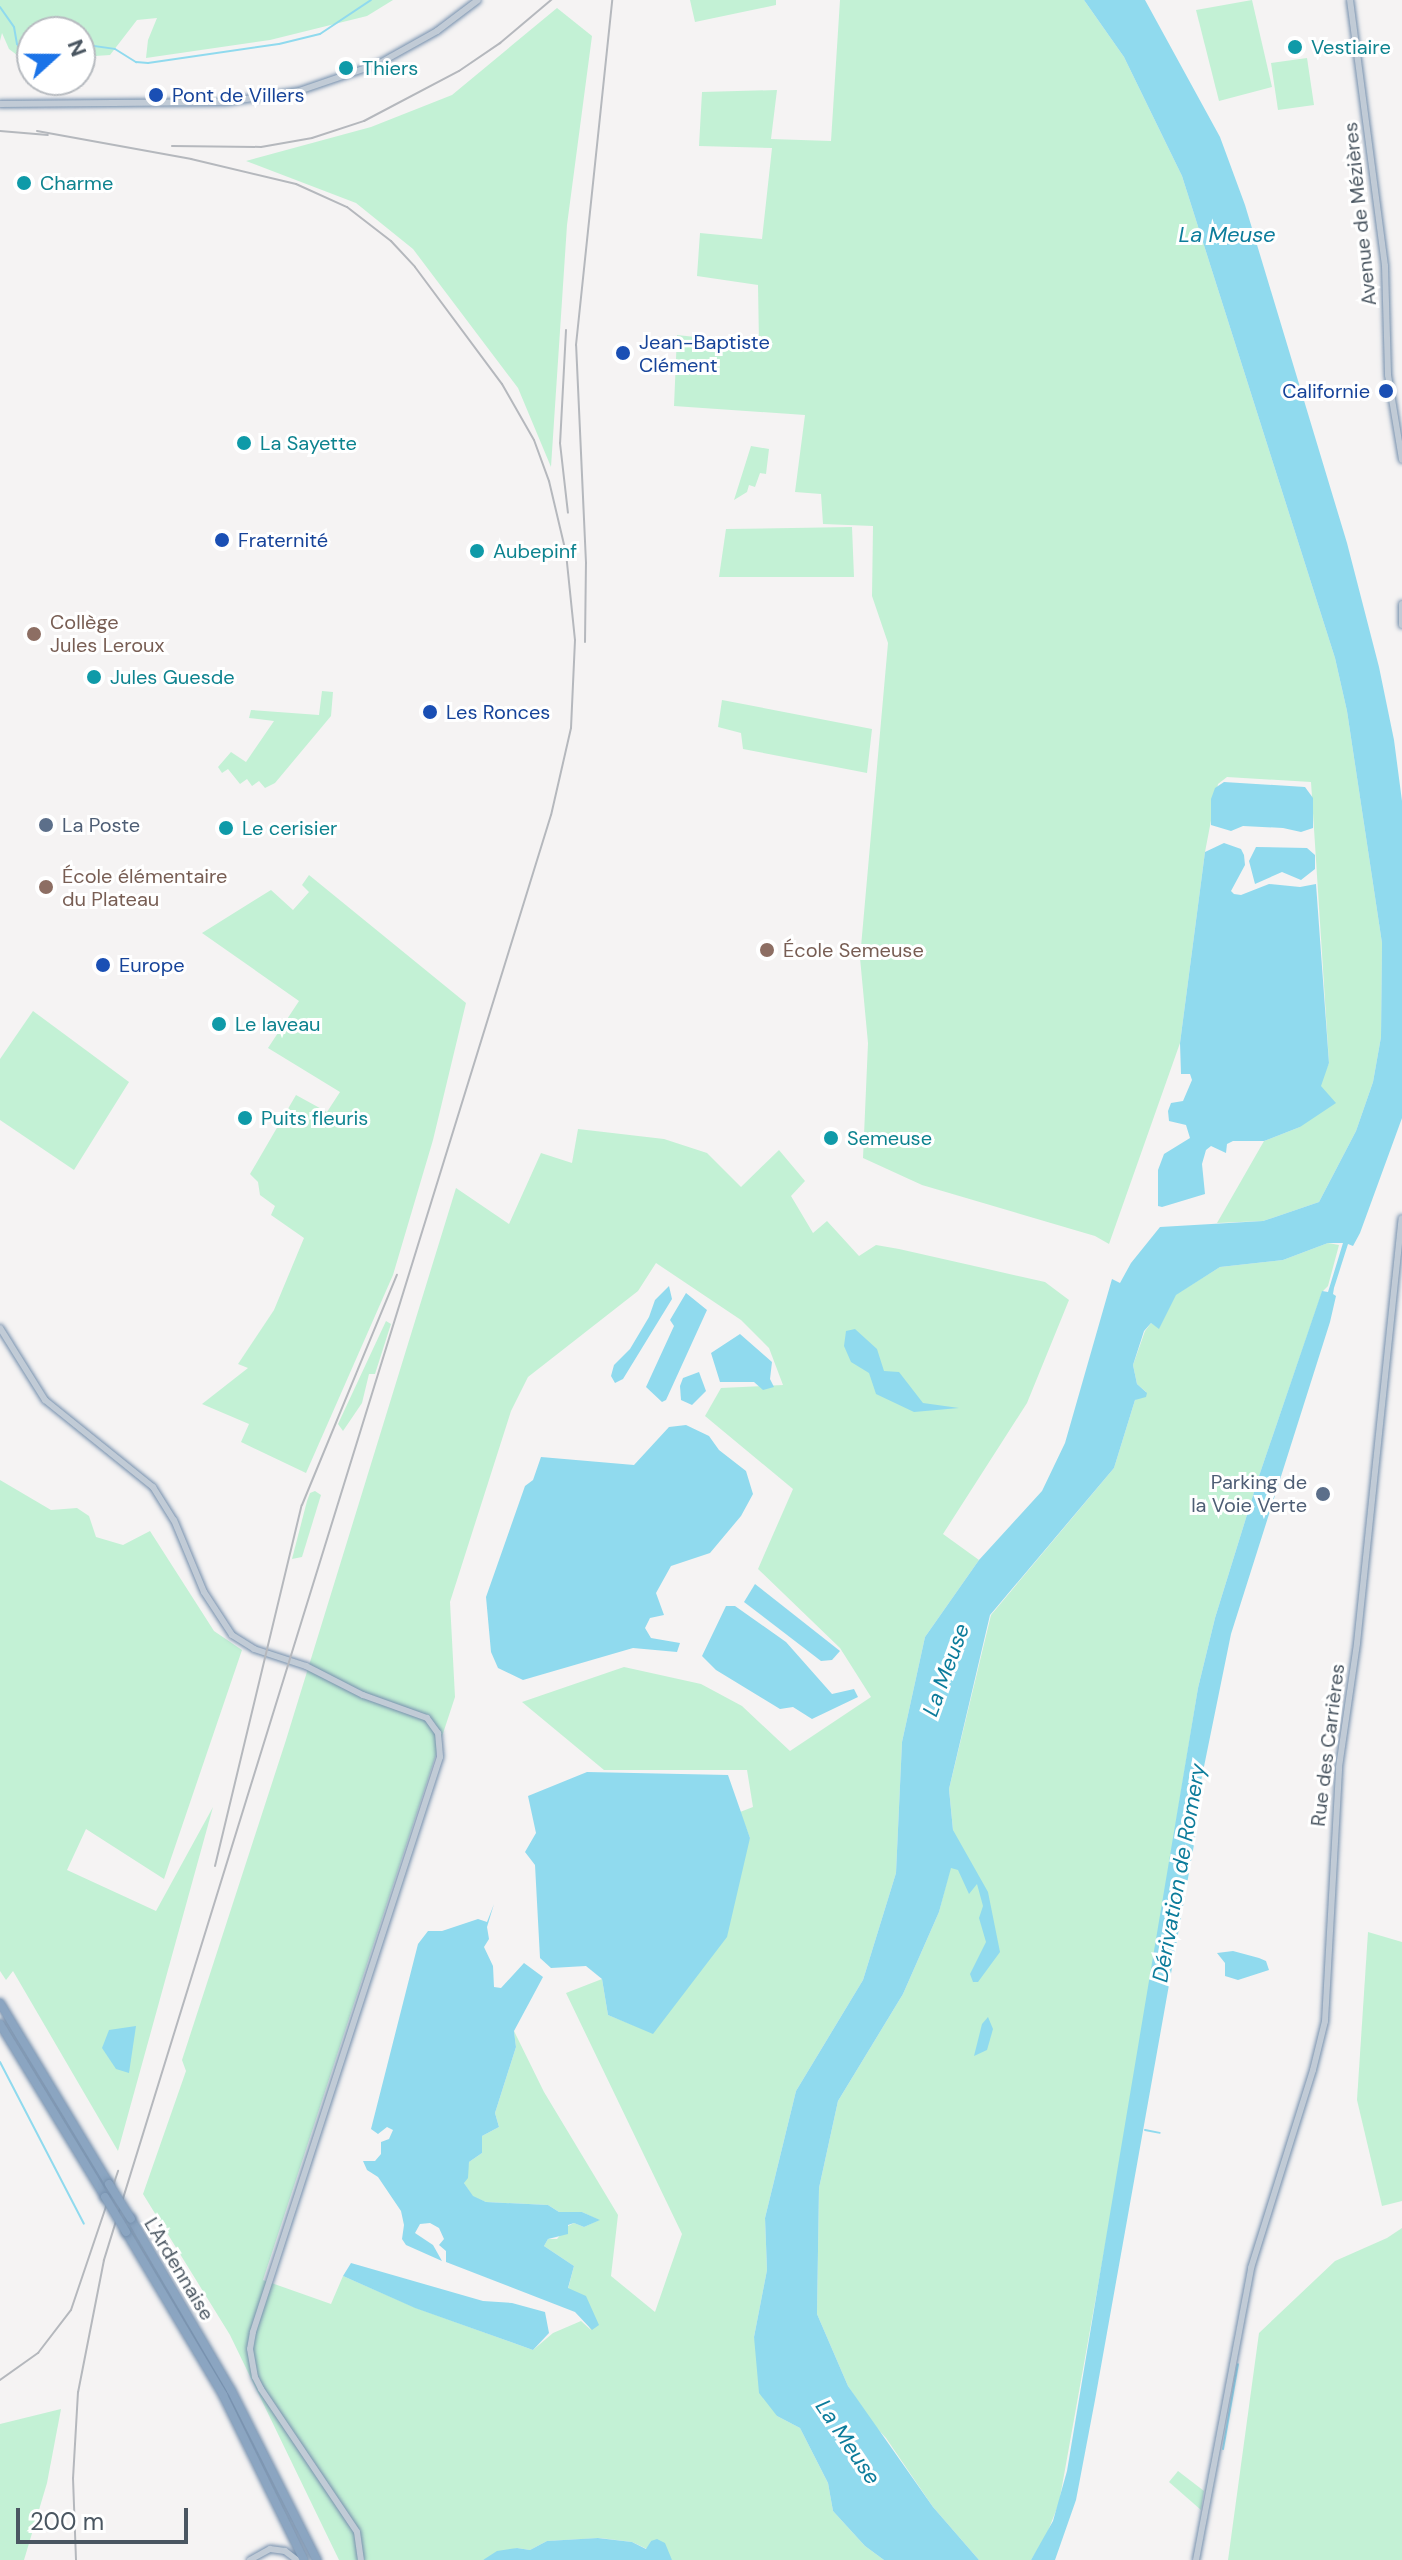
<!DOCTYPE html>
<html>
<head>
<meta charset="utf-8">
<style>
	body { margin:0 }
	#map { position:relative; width:1402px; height:2560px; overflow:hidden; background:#f5f3f3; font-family:"DM Sans",sans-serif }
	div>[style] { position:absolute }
	.green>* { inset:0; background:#c3f1d5 }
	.water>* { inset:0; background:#90daee }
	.stream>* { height:2px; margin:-1px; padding:0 1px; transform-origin:1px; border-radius:1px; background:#90daee }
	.roads { filter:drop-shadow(0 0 2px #7690ad) drop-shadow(0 0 2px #7690ad) }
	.secondary>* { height:6px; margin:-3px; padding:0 3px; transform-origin:3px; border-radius:3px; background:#c1cbd6 }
	.highway>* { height:8px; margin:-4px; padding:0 4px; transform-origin:4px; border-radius:4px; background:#8ba5c1 }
	.rail>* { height:2px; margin:-1px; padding:0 1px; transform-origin:1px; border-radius:1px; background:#b5b8bd }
	.bridges { filter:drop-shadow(0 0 2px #7690ad) drop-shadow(0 0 2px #7690ad) }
	.highway-bridge>* { height:8px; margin:-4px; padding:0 4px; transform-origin:4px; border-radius:4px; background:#8ba5c1 }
	.dots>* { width:22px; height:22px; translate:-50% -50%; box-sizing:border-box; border:4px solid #fff; border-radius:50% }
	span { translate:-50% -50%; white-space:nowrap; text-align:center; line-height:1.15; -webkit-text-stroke:6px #fff; paint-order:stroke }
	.culture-label { font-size:20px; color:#0d838f }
	.left { translate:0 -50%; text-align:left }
	.transit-label { font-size:20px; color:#164399 }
	.right { translate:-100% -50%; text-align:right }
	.street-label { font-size:20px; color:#4a5661 }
	.education-label { font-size:20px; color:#785e54 }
	.service-label { font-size:20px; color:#4e5e75 }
	.water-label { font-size:22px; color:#0c7c9b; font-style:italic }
	.north { position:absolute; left:16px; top:16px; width:80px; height:80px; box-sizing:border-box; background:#fff; border:2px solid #b7bbc0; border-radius:50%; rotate:69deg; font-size:22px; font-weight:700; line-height:32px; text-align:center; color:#4a5661 }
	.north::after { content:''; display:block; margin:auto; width:28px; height:36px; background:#1a73e8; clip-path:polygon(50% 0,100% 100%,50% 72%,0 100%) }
	.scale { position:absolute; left:16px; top:2508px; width:172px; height:36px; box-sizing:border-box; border:4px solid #4a5661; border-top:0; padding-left:10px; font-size:24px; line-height:28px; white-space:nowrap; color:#4a5661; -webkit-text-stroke:6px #fff; paint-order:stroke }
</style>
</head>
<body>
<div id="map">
	<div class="green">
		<i style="clip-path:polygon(0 0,393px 0,367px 16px,270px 40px,146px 58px,148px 40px,157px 18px,137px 20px,110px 55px,80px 57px,80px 32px,32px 32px,32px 55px,21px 58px,9px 49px,2px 33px,0 41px)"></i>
		<i style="clip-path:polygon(690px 0,776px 0,776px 5px,695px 22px)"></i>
		<i style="clip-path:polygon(840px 0,1084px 0,1124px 57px,1182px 176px,1335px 658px,1347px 711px,1382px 943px,1381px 1037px,1373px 1082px,1356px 1131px,1319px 1202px,1263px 1221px,1217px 1223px,1264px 1141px,1300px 1127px,1329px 1063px,1311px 782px,1227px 777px,1218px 784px,1205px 852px,1180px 1043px,1109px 1244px,1095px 1236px,922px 1185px,863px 1158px,868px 1043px,860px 958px,888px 643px,872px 596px,873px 526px,823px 524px,821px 494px,795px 492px,805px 415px,674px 406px,677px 335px,759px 344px,758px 285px,697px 276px,700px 233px,762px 239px,772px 148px,699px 146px,702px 92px,777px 90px,771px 139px,831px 141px)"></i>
		<i style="clip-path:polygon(1252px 0,1272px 87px,1219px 101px,1196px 10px)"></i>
		<i style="clip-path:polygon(557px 8px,592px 36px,567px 225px,551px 467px,518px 388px,413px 249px,356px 203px,246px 161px,371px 127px,452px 95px)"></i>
		<i style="clip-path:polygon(1307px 58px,1314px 105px,1278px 110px,1271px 63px)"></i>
		<i style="clip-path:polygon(751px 446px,769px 449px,766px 474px,760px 473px,755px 487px,749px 485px,747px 492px,734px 500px)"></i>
		<i style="clip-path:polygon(852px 527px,854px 577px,719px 577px,726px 529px)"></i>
		<i style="clip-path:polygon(322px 691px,333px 692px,331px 716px,275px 783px,265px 788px,259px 781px,252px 786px,247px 779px,240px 784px,228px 769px,222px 773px,218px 767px,231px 752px,246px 762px,274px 721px,249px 718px,251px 710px,319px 715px)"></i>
		<i style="clip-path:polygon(722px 700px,872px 729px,867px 773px,743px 749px,741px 733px,718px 727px)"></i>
		<i style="clip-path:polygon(309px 875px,466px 1003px,433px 1140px,393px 1275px,306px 1473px,241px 1442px,249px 1424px,202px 1404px,248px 1368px,238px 1364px,274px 1310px,304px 1238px,271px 1215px,275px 1206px,260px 1195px,258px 1182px,250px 1174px,296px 1095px,327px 1112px,340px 1092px,268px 1048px,299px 1001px,202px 933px,271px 890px,293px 910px,309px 892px,302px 885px)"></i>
		<i style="clip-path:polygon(33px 1011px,129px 1082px,74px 1170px,0 1120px,0 1059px)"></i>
		<i style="clip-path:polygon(evenodd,578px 1129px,664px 1139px,707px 1153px,741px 1187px,779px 1150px,805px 1181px,791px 1196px,813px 1233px,827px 1221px,859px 1256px,876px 1245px,899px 1249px,1045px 1282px,1069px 1300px,1027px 1403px,943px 1534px,979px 1560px,925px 1637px,902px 1742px,896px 1873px,863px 1980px,796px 2091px,765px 2218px,767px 2270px,754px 2337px,777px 2416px,800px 2428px,828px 2483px,833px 2511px,865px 2546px,884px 2560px,672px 2560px,651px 2541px,647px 2549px,632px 2542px,600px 2538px,547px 2541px,530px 2550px,517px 2548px,483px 2560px,339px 2560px,230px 2335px,143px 2194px,186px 2071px,182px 2060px,286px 1740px,456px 1188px,509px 1224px,541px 1153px,572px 1163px,578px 1129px,656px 1263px,741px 1320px,769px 1348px,783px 1385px,721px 1388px,705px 1416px,793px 1489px,758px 1569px,840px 1648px,871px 1697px,790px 1751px,742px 1706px,701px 1684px,624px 1667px,522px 1702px,604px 1770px,747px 1770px,753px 1807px,740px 1812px,750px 1838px,653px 2033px,608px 2015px,602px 1979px,566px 1993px,682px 2234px,655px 2312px,611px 2276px,618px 2215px,544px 2092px,514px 2031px,516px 2047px,495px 2113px,499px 2127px,482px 2136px,482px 2153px,469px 2162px,464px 2183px,473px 2197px,486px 2202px,548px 2205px,559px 2212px,582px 2212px,599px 2220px,584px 2227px,574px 2223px,568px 2226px,557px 2239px,548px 2239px,544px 2246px,574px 2266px,568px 2289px,591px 2330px,581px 2321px,553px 2333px,533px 2350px,416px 2308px,343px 2276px,331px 2304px,263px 2280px,455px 1697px,450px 1602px,511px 1411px,528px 1377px,638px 1291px,656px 1263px)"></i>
		<i style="clip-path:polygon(1328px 1243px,1339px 1245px,1328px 1286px,1322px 1292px,1259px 1476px,1215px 1618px,1198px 1688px,1125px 2135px,1059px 2503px,1046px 2536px,1031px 2560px,979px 2560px,933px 2507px,886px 2438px,872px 2423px,848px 2386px,817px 2314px,819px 2188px,838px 2101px,903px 1994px,939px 1912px,955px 1850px,949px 1789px,991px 1615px,1114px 1468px,1135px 1400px,1146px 1392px,1137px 1384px,1133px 1365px,1145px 1331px,1151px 1323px,1159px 1328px,1175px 1295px,1220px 1267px,1283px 1260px)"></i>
		<i style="clip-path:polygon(386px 1321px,391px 1324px,375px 1374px,369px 1374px,362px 1403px,343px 1431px,338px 1424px)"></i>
		<i style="clip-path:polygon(0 1480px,51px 1510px,77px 1508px,89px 1516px,96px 1537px,123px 1545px,150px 1531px,214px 1631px,242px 1650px,164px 1879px,86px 1829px,67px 1870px,156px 1911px,213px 1807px,118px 2151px,13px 1971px,6px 1980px,0 1971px)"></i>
		<i style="clip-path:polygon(315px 1491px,321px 1495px,302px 1557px,292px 1559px,307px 1501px,310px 1493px)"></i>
		<i style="clip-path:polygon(1368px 1932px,1402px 1942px,1402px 2201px,1382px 2206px,1357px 2100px)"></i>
		<i style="clip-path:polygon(1402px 2228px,1402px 2560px,1228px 2560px,1259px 2333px,1335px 2261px,1387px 2238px)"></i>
		<i style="clip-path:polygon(61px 2409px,47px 2483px,24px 2560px,0 2560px,0 2424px)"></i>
		<i style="clip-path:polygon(1178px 2471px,1204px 2491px,1201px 2510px,1169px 2482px)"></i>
	</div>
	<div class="water">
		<i style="clip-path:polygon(1084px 0,1145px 0,1220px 137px,1245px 205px,1347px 543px,1379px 667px,1394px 740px,1402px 801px,1402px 1118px,1360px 1233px,1353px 1246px,1348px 1244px,1334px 1288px,1333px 1294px,1336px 1296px,1330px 1322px,1231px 1634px,1197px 1801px,1195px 1839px,1095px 2400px,1076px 2500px,1055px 2560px,1031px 2560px,1053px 2521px,1067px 2471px,1198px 1688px,1215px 1618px,1259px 1476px,1322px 1291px,1328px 1292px,1343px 1243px,1328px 1243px,1283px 1260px,1220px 1267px,1176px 1295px,1159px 1329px,1151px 1323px,1144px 1331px,1133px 1365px,1137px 1384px,1147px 1393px,1146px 1397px,1135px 1400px,1114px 1468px,990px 1615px,949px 1789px,953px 1830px,988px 1892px,1000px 1952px,978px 1982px,973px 1982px,970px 1974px,986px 1942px,979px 1918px,983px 1906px,977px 1884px,969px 1894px,958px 1870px,951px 1868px,939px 1912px,903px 1994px,838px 2101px,819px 2188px,817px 2314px,848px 2386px,933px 2507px,979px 2560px,884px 2560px,865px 2546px,833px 2511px,828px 2483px,800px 2428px,777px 2416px,759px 2393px,754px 2337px,767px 2270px,765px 2218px,796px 2091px,863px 1980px,896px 1873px,902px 1742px,925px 1637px,979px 1560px,1042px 1491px,1065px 1443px,1112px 1279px,1120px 1283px,1131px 1263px,1160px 1227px,1263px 1221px,1319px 1202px,1356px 1131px,1373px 1082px,1381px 1037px,1382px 943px,1347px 711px,1335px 658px,1182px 176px,1124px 57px)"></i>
		<i style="clip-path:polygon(1224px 782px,1305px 787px,1313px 798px,1313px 828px,1301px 832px,1283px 828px,1243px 826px,1231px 831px,1211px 825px,1211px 799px,1215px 788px)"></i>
		<i style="clip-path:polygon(1224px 843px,1241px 849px,1244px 855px,1245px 865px,1231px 891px,1234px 894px,1241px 895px,1269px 884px,1300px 887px,1316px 884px,1329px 1063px,1321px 1086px,1336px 1103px,1300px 1127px,1264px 1141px,1233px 1141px,1227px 1144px,1226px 1153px,1211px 1146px,1206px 1150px,1202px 1164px,1205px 1194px,1162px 1207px,1158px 1206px,1158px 1170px,1164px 1154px,1190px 1138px,1186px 1125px,1169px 1121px,1168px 1111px,1171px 1103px,1183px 1101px,1192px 1080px,1190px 1074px,1181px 1074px,1180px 1043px,1205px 852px)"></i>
		<i style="clip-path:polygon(1256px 847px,1307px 848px,1315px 855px,1315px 869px,1301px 880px,1282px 872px,1255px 884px,1249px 861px)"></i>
		<i style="clip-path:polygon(669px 1286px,672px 1299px,623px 1379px,615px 1383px,611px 1376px,614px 1365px,630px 1349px,649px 1317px,655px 1300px)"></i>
		<i style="clip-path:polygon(686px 1293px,707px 1310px,666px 1400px,662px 1402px,646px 1387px,674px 1326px,670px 1320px)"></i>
		<i style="clip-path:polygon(855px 1329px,877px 1349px,884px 1371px,899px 1372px,923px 1403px,959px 1408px,914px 1412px,876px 1394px,869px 1373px,851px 1362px,844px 1346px,846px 1331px)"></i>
		<i style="clip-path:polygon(740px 1334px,772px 1362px,770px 1379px,774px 1387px,763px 1390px,754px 1382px,720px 1382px,711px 1353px)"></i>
		<i style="clip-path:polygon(699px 1372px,706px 1391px,692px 1405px,681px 1400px,680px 1386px,683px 1378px)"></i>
		<i style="clip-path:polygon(686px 1425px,709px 1436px,719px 1450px,746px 1471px,753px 1494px,741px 1516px,710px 1553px,671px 1566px,656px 1593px,664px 1615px,650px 1618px,645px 1628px,651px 1638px,680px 1643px,677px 1652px,633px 1648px,523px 1680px,498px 1668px,491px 1652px,486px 1597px,525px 1486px,533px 1480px,541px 1457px,634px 1465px,669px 1427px)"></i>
		<i style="clip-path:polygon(755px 1584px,840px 1651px,832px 1660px,821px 1661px,744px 1602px)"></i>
		<i style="clip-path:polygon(726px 1606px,735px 1606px,786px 1642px,832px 1694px,854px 1689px,858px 1697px,812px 1719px,793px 1707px,780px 1709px,716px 1670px,702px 1656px)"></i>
		<i style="clip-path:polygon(587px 1772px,728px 1775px,750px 1838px,727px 1937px,653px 2034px,608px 2015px,602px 1979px,586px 1966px,551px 1968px,540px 1958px,535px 1865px,525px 1852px,536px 1833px,528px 1796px)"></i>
		<i style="clip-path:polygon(494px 1904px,487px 1927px,489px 1939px,484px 1947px,493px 1966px,494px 1987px,501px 1988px,524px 1963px,543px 1977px,514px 2031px,516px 2047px,495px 2113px,499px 2127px,482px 2136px,482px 2153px,469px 2162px,468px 2178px,464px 2183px,473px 2196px,486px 2202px,548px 2205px,559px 2212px,582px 2212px,600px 2220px,584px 2227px,574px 2223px,568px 2225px,568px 2234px,548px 2239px,544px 2246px,574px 2266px,568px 2288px,586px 2296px,599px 2325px,592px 2330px,575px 2312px,446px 2262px,446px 2251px,439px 2245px,444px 2239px,439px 2228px,430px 2223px,420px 2224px,415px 2233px,433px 2245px,442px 2261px,406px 2245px,402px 2239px,404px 2225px,401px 2211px,378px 2177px,367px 2170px,363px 2161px,375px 2161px,381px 2154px,381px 2142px,389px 2139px,393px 2130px,387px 2127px,378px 2134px,371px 2129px,418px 1944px,428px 1931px,442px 1931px,478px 1919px,487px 1922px)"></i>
		<i style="clip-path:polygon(1233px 1951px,1259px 1958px,1266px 1961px,1269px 1970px,1238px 1980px,1225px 1976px,1225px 1963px,1217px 1953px)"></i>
		<i style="clip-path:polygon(988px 2017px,993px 2029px,987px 2050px,974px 2056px,982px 2024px)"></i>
		<i style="clip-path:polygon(136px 2026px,129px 2073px,116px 2069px,102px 2048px,109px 2030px)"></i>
		<i style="clip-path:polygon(351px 2263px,483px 2301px,512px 2303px,545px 2312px,549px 2333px,533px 2350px,415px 2308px,343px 2276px)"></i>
		<i style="clip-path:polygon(598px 2538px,632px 2542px,646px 2549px,651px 2541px,657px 2539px,665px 2543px,672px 2560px,483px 2560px,497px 2551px,517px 2548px,530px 2550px,547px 2541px)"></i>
	</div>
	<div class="stream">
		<i style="left:0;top:7px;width:24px;rotate:55deg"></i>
		<i style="left:14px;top:27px;width:17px;rotate:80deg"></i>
		<i style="left:17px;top:44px;width:14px;rotate:54deg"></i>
		<i style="left:25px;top:55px;width:7px;rotate:16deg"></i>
		<i style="left:80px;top:44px;width:35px;rotate:8deg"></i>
		<i style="left:115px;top:49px;width:25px;rotate:32deg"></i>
		<i style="left:136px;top:62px;width:12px;rotate:5deg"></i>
		<i style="left:148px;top:63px;width:132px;rotate:-8.3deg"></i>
		<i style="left:279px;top:44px;width:42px;rotate:-13.7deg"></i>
		<i style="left:320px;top:34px;width:61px;rotate:-33.7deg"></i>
		<i style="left:0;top:2062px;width:182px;rotate:62.6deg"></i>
		<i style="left:1145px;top:2130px;width:15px;rotate:11deg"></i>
		<i style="left:1223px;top:2449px;width:86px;rotate:-80deg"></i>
	</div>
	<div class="roads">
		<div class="secondary">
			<i style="left:1350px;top:0;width:268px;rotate:82.5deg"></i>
			<i style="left:1385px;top:266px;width:109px;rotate:88.4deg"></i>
			<i style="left:1388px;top:375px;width:86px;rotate:80.6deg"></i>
			<i style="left:0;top:104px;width:226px;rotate:-0.5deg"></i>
			<i style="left:226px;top:102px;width:74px;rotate:-8.6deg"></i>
			<i style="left:299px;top:91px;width:83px;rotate:-18.9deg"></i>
			<i style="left:378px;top:64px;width:68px;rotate:-29.2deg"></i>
			<i style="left:437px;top:31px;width:51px;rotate:-37.1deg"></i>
			<i style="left:1402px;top:604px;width:21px;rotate:90deg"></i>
			<i style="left:0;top:1328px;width:85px;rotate:58deg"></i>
			<i style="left:45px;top:1400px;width:139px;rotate:38.9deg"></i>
			<i style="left:153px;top:1487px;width:39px;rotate:58deg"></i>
			<i style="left:174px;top:1520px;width:78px;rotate:67.4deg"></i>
			<i style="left:204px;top:1592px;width:51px;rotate:56.9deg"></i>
			<i style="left:232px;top:1635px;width:26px;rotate:32deg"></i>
			<i style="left:254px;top:1649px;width:55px;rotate:18.1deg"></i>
			<i style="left:306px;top:1666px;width:64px;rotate:27deg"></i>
			<i style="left:363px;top:1695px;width:68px;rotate:19.8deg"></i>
			<i style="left:427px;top:1718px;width:19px;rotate:54deg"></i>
			<i style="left:438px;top:1733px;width:24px;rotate:85deg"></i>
			<i style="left:440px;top:1757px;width:605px;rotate:108.02deg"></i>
			<i style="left:253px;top:2332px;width:17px;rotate:100deg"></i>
			<i style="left:250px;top:2349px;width:28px;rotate:80deg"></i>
			<i style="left:255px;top:2377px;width:13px;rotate:63deg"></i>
			<i style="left:261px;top:2389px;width:172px;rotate:56.1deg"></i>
			<i style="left:357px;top:2532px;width:28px;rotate:82deg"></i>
			<i style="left:250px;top:2560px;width:23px;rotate:-29deg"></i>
			<i style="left:270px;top:2549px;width:15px;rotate:8deg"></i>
			<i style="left:285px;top:2551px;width:15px;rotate:37deg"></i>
			<i style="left:1196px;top:2560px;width:297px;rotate:-79.3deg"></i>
			<i style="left:1251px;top:2268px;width:207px;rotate:-72.6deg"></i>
			<i style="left:1313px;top:2070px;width:50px;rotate:-76.2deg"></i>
			<i style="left:1325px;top:2021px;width:254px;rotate:-86.8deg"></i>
			<i style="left:1339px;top:1767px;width:125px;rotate:-81.7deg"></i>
			<i style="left:1357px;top:1643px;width:427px;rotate:-84deg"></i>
		</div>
		<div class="highway">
			<i style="left:0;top:2003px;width:211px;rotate:58.9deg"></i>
			<i style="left:0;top:2024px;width:202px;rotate:58.7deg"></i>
			<i style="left:131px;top:2219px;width:198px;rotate:59.7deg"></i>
			<i style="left:231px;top:2390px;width:191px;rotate:63.2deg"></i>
			<i style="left:126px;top:2232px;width:190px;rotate:59.2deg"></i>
			<i style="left:223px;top:2395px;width:184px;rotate:63.9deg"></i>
		</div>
	</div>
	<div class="rail">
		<i style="left:0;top:131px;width:48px;rotate:4.8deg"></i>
		<i style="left:37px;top:131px;width:157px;rotate:10.3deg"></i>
		<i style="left:191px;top:159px;width:108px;rotate:13.4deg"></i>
		<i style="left:296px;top:184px;width:56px;rotate:24.3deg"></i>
		<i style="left:347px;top:207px;width:56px;rotate:37.7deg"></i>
		<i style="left:391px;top:241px;width:35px;rotate:47deg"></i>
		<i style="left:415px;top:267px;width:146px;rotate:53.4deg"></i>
		<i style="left:502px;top:384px;width:64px;rotate:60.3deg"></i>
		<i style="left:534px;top:440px;width:44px;rotate:69.9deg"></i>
		<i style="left:549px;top:481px;width:74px;rotate:76.7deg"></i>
		<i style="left:566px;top:553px;width:87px;rotate:84.1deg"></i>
		<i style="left:575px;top:640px;width:88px;rotate:92.6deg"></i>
		<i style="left:571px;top:728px;width:89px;rotate:102.9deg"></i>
		<i style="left:551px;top:815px;width:1513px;rotate:107.19deg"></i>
		<i style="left:104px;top:2260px;width:135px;rotate:101.1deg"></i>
		<i style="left:78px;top:2392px;width:86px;rotate:93.3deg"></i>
		<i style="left:73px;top:2478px;width:82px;rotate:87.9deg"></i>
		<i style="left:172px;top:146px;width:89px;rotate:0.6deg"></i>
		<i style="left:261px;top:147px;width:52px;rotate:-10deg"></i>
		<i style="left:312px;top:138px;width:55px;rotate:-18.1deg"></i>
		<i style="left:364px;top:121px;width:107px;rotate:-27.8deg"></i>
		<i style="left:459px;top:71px;width:50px;rotate:-34.3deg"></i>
		<i style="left:500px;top:43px;width:67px;rotate:-40.1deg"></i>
		<i style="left:566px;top:330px;width:113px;rotate:93deg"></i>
		<i style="left:560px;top:443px;width:70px;rotate:83.5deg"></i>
		<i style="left:585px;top:642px;width:79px;rotate:-89.3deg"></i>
		<i style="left:586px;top:563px;width:218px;rotate:-92.6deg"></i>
		<i style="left:576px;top:345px;width:347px;rotate:-84deg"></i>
		<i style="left:215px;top:1866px;width:371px;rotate:-76.5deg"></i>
		<i style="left:302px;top:1505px;width:249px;rotate:-67.6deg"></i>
		<i style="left:0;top:2380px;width:47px;rotate:-35.4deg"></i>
		<i style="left:38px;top:2353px;width:54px;rotate:-52.5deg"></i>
		<i style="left:71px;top:2310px;width:147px;rotate:-71.3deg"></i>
	</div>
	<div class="bridges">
		<div class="highway-bridge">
			<i style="left:109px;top:2184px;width:41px;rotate:57.8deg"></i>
			<i style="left:105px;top:2197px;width:41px;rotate:59deg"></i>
		</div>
	</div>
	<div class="dots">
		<i style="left:1295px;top:47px;background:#0f9aa8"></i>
		<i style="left:346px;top:68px;background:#0f9aa8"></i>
		<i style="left:156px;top:95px;background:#1a4fb4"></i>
		<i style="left:24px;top:183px;background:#0f9aa8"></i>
		<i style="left:623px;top:353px;background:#1a4fb4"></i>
		<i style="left:1386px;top:391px;background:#1a4fb4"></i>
		<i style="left:244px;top:443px;background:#0f9aa8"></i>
		<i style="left:222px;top:540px;background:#1a4fb4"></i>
		<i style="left:477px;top:551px;background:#0f9aa8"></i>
		<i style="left:34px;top:634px;background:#8d6e63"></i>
		<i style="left:94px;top:677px;background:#0f9aa8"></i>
		<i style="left:430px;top:712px;background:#1a4fb4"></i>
		<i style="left:46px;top:825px;background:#5c6f8a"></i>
		<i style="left:226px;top:828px;background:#0f9aa8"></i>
		<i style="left:46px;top:887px;background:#8d6e63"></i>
		<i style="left:767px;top:950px;background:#8d6e63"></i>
		<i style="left:103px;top:965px;background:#1a4fb4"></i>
		<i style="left:219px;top:1024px;background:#0f9aa8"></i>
		<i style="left:245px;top:1118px;background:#0f9aa8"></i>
		<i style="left:831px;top:1138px;background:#0f9aa8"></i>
		<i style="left:1323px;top:1494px;background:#5c6f8a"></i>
	</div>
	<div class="culture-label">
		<span class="left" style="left:1311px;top:47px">Vestiaire</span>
		<span class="left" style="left:362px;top:68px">Thiers</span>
		<span class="left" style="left:40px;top:183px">Charme</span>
		<span class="left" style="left:260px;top:443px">La Sayette</span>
		<span class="left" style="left:493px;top:551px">Aubepinf</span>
		<span class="left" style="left:110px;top:677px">Jules Guesde</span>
		<span class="left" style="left:242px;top:828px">Le cerisier</span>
		<span class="left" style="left:235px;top:1024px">Le laveau</span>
		<span class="left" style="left:261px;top:1118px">Puits fleuris</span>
		<span class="left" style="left:847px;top:1138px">Semeuse</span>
	</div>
	<div class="transit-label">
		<span class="left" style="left:172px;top:95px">Pont de Villers</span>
		<span class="left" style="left:639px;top:354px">Jean-Baptiste<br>Clément</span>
		<span class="right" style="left:1370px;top:391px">Californie</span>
		<span class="left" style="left:238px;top:540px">Fraternité</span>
		<span class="left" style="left:446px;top:712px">Les Ronces</span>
		<span class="left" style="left:119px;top:965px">Europe</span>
	</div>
	<div class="street-label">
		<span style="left:1360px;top:214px;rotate:-96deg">Avenue de Mézières</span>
		<span style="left:1328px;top:1745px;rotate:-83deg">Rue des Carrières</span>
		<span style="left:179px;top:2269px;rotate:59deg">L'Ardennaise</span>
	</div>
	<div class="education-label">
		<span class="left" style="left:50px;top:634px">Collège<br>Jules Leroux</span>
		<span class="left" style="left:62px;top:888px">École élémentaire<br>du Plateau</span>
		<span class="left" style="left:783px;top:950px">École Semeuse</span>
	</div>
	<div class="service-label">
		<span class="left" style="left:62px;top:825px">La Poste</span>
		<span class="right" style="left:1307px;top:1494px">Parking de<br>la Voie Verte</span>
	</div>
	<div class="water-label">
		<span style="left:1227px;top:235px">La Meuse</span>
		<span style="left:946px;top:1670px;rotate:-70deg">La Meuse</span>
		<span style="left:1179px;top:1873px;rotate:-80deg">Dérivation de Romery</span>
		<span style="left:848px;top:2442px;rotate:56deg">La Meuse</span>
	</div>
	<div class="north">N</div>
	<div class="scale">200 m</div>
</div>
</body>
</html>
